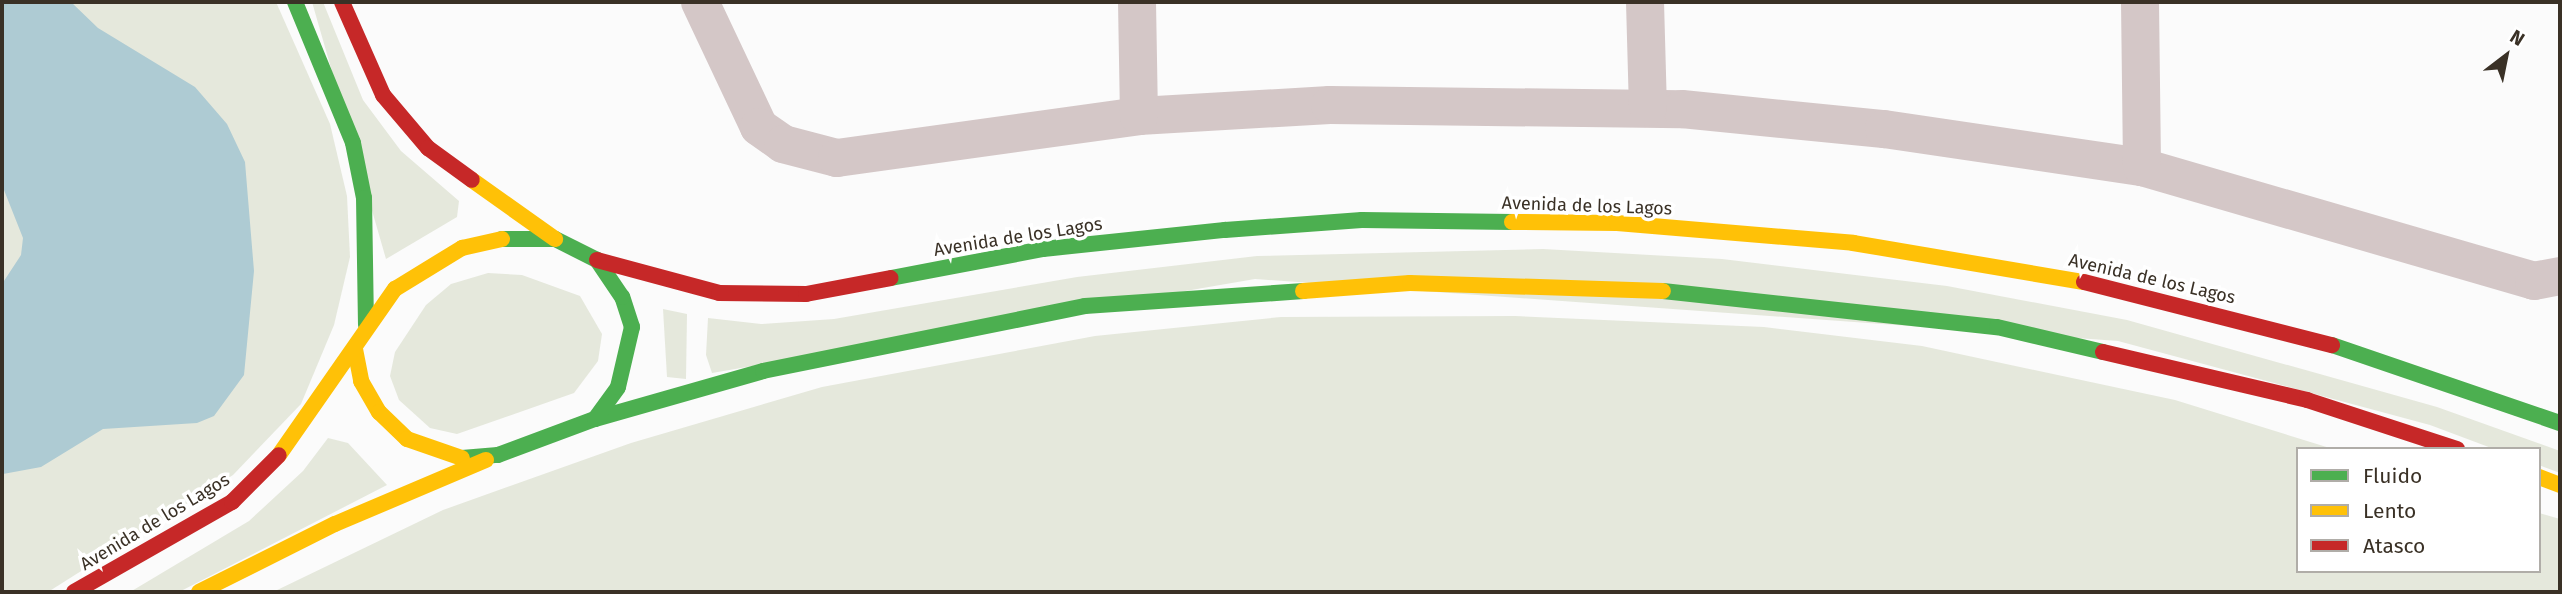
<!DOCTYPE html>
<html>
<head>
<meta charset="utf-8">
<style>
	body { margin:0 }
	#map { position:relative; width:2562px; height:594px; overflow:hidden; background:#fbfbfb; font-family:"Fira Sans",sans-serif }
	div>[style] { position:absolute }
	.green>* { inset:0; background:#e5e8dc }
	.water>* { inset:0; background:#aecbd3 }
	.street>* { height:38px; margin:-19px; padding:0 19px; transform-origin:19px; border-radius:19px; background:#d4c7c7 }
	.fast>* { height:16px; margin:-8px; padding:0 8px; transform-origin:8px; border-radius:8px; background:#4caf50 }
	.slow>* { height:16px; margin:-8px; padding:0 8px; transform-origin:8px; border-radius:8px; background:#ffc107 }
	.jam>* { height:16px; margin:-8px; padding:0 8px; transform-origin:8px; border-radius:8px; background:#c62828 }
	span { translate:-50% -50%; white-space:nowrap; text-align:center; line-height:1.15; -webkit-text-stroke:7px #fff; paint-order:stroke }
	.street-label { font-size:18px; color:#3a3126 }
	.frame { position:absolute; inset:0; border:4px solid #3a3126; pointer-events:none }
	.legend { position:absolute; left:2296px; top:447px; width:245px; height:126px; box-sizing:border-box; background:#fff; border:2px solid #b0ada8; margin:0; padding:9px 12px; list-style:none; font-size:21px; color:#3a3126 }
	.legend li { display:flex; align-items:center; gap:14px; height:35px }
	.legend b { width:35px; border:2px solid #b0ada8 }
	.north { position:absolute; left:2471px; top:21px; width:70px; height:70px; -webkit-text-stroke:5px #fff; paint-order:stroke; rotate:32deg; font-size:19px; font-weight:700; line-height:28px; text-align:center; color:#3a3126 }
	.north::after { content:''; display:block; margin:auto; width:24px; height:32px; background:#3a3126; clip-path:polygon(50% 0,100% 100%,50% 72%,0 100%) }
</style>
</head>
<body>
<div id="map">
	<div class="green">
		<i style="clip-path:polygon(2px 2px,276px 2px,330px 124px,347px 196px,350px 257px,334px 325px,301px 404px,233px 475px,48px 592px,2px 592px)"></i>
		<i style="clip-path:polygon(312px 2px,323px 2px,363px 100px,401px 151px,459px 201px,457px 217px,386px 259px)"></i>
		<i style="clip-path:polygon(1543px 249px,1722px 259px,1947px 286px,2127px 320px,2437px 407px,2560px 451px,2560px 473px,2539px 465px,2539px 449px,2494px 449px,2430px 425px,2118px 341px,1255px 279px,712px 373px,706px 355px,708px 318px,761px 324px,834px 319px,1077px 277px,1257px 256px)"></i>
		<i style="clip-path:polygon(488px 273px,522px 275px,580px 296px,602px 334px,598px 361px,574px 393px,457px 434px,430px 428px,399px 400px,390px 376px,395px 352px,426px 305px,451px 284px)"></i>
		<i style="clip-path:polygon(663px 309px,687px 314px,686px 379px,667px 377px)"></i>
		<i style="clip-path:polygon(1515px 316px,1764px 327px,1922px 346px,2175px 400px,2333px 449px,2298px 449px,2298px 571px,2539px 571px,2539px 513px,2560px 519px,2560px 592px,273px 592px,443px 510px,631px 443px,822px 387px,1095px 336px,1281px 317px)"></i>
		<i style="clip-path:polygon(328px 438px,348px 443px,387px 485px,179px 592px,130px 592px,249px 521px,303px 471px)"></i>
	</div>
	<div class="water">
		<i style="clip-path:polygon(2px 2px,71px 2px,98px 28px,195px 87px,227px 124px,245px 162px,254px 271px,244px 375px,214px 416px,197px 423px,103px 429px,41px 467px,3px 474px,2px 284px,21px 255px,23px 238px,2px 185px)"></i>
	</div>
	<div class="street">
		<i style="left:700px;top:2px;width:138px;rotate:64.7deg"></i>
		<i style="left:759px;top:127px;width:29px;rotate:35deg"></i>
		<i style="left:783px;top:144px;width:56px;rotate:14.5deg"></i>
		<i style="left:837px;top:158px;width:305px;rotate:-7.9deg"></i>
		<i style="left:1139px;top:116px;width:191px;rotate:-3.3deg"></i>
		<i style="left:1330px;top:105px;width:352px;rotate:0.7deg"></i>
		<i style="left:1682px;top:109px;width:203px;rotate:5.7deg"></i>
		<i style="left:1884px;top:129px;width:261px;rotate:8.4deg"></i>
		<i style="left:2142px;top:167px;width:408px;rotate:16.2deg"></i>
		<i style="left:2534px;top:281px;width:26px;rotate:-11deg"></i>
		<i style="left:1137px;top:2px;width:114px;rotate:89deg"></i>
		<i style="left:1645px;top:2px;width:105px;rotate:88.4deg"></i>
		<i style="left:2140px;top:2px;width:165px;rotate:89.3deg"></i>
	</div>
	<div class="fast">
		<i style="left:295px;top:2px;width:152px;rotate:67.6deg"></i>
		<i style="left:353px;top:143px;width:56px;rotate:78.7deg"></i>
		<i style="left:364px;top:198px;width:127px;rotate:89.1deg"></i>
		<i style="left:891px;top:278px;width:155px;rotate:-10.8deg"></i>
		<i style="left:1043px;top:249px;width:183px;rotate:-6deg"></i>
		<i style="left:1225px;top:230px;width:137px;rotate:-4.2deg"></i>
		<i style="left:1362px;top:220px;width:150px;rotate:0.8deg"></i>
		<i style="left:1663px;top:291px;width:336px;rotate:6.2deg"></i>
		<i style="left:1997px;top:327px;width:109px;rotate:13.3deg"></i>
		<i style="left:2332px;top:345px;width:241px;rotate:18.9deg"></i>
		<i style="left:595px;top:419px;width:175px;rotate:-15.9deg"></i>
		<i style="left:763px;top:371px;width:328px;rotate:-11.4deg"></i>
		<i style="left:1085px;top:306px;width:219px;rotate:-3.9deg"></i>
		<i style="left:462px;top:458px;width:36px;rotate:-5deg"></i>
		<i style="left:498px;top:455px;width:103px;rotate:-20.4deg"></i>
		<i style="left:595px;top:419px;width:39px;rotate:-54deg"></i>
		<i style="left:618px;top:387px;width:62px;rotate:-76.9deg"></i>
		<i style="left:632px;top:327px;width:32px;rotate:-108deg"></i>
		<i style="left:622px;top:297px;width:45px;rotate:-124deg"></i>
		<i style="left:597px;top:260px;width:47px;rotate:-153.4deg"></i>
		<i style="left:555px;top:239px;width:53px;rotate:180deg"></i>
	</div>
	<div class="slow">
		<i style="left:472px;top:180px;width:102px;rotate:35.4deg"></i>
		<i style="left:1512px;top:222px;width:105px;rotate:0.5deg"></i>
		<i style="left:1617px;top:223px;width:237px;rotate:4.8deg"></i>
		<i style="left:1853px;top:243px;width:234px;rotate:9.6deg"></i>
		<i style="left:1303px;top:291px;width:107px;rotate:-4.3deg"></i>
		<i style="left:1410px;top:283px;width:253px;rotate:1.8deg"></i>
		<i style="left:355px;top:349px;width:33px;rotate:79deg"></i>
		<i style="left:361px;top:381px;width:36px;rotate:60deg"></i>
		<i style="left:379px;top:412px;width:39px;rotate:44deg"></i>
		<i style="left:407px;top:439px;width:58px;rotate:19.1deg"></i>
		<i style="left:279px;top:455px;width:203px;rotate:-55.1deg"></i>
		<i style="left:395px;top:289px;width:79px;rotate:-31.5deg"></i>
		<i style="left:462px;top:248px;width:41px;rotate:-12.7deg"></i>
		<i style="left:2539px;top:477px;width:22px;rotate:21deg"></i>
		<i style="left:199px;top:592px;width:152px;rotate:-26.6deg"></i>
		<i style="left:335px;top:524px;width:164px;rotate:-23deg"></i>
	</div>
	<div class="jam">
		<i style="left:342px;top:2px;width:102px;rotate:66.2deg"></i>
		<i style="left:383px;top:95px;width:70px;rotate:49.7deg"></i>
		<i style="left:428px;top:148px;width:54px;rotate:36deg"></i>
		<i style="left:597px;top:260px;width:126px;rotate:15.1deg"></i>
		<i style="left:719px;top:293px;width:87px;rotate:0.7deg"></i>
		<i style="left:806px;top:294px;width:86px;rotate:-10.7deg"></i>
		<i style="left:2084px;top:282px;width:256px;rotate:14.3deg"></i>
		<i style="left:2103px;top:352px;width:210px;rotate:13.2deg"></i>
		<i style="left:2307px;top:400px;width:158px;rotate:18.1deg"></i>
		<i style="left:74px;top:592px;width:182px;rotate:-29.7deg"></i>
		<i style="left:232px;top:502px;width:66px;rotate:-45deg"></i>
	</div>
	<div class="street-label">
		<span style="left:1587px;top:206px;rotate:2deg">Avenida de los Lagos</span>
		<span style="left:1018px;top:237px;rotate:-9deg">Avenida de los Lagos</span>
		<span style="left:2152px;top:279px;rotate:13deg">Avenida de los Lagos</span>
		<span style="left:155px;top:522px;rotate:-31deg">Avenida de los Lagos</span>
	</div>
	<div class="frame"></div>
	<ul class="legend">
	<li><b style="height:9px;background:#4caf50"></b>Fluido</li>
	<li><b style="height:9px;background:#ffc107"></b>Lento</li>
	<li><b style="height:9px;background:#c62828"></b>Atasco</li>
	</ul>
	<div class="north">N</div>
</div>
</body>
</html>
